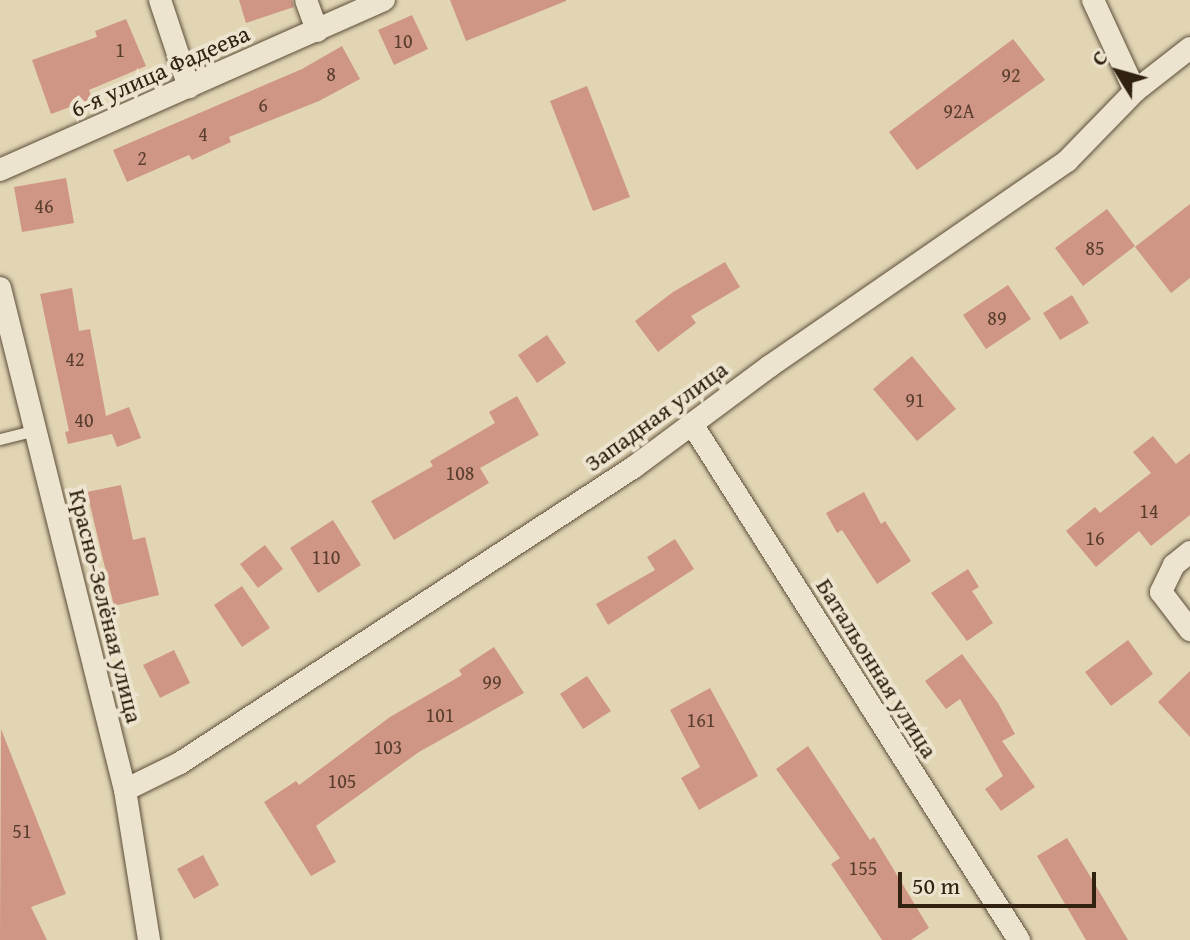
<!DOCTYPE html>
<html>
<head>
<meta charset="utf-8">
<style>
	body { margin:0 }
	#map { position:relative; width:1190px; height:940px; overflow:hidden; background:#e1d5b4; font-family:"Gentium Book Plus",serif }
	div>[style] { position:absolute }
	.building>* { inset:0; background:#d09685 }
	.roads { filter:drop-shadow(0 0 2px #5d4e3a) drop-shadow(0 0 2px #5d4e3a) }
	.service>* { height:11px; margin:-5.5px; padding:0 5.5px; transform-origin:5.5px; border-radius:5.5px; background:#ece4ce }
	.minor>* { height:22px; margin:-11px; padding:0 11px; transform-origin:11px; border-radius:11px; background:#ece4ce }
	span { translate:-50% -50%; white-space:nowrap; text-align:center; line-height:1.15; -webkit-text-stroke:8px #ece4ce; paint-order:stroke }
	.number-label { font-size:20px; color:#593e2e }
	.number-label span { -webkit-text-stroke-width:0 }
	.street-label { font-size:24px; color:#312111 }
	.north { position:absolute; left:1078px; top:32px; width:80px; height:80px; -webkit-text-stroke:6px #ece4ce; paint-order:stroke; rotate:307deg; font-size:22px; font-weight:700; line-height:32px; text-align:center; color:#312111 }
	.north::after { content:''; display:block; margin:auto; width:28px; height:36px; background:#312111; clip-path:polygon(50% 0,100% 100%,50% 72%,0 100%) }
	.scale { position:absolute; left:898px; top:872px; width:198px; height:36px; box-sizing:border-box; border:4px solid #312111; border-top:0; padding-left:10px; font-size:24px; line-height:28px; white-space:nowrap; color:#312111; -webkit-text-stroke:6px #ece4ce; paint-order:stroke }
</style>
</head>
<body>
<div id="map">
	<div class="building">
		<i style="clip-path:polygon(239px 0,292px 0,294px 7px,246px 23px)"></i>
		<i style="clip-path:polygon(450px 0,566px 0,566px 1px,466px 41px)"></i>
		<i style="clip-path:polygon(412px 15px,428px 49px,394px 65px,378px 30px)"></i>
		<i style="clip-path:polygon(126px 19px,146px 66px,89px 90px,92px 99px,51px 114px,32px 60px,97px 37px,95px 31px)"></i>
		<i style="clip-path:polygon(1013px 39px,1045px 80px,917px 170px,889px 132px)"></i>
		<i style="clip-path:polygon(342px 46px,360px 79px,319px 101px,229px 137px,231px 142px,192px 160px,189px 155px,127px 182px,113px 150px,302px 69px)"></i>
		<i style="clip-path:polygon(587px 86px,630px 197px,593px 211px,550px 101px)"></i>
		<i style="clip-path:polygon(66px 178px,74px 223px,22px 232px,14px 187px)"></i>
		<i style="clip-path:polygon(1190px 204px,1190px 278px,1171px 293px,1135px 247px)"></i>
		<i style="clip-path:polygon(1107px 209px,1135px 246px,1083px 286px,1055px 248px)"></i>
		<i style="clip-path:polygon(725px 262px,740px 287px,691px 316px,696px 323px,658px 352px,635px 321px,673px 292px)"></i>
		<i style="clip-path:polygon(1008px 285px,1031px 319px,986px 349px,963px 315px)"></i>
		<i style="clip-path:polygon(72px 288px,79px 331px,90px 329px,106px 416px,129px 407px,141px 438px,117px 447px,112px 434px,68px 444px,65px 432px,69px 431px,40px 294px)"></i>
		<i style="clip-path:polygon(1072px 295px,1089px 323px,1060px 340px,1043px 313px)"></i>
		<i style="clip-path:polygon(547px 335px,566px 363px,537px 383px,518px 355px)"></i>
		<i style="clip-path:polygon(912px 356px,956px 409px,917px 441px,873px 389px)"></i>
		<i style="clip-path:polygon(517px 396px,539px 435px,480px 468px,489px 483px,394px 540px,371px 501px,433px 466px,430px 461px,495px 423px,489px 412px)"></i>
		<i style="clip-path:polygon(1153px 436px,1176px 464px,1190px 453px,1190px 515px,1151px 546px,1139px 531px,1096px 567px,1066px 531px,1095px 507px,1100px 513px,1151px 473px,1133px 452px)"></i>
		<i style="clip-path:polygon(121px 485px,133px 540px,145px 537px,159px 595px,114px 606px,87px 492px)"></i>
		<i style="clip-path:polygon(864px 492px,881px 524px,885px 521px,911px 561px,877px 584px,842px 530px,837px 533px,826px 513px)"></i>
		<i style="clip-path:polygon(333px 520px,361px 565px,318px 593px,290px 548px)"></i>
		<i style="clip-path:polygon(675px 539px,694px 569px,608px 625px,596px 604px,655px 570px,647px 557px)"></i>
		<i style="clip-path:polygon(265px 545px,283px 569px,258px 588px,240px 564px)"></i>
		<i style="clip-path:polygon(968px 569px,979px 587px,972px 591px,993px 623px,967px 641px,931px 593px)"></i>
		<i style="clip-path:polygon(242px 586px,270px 628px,242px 647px,214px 605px)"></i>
		<i style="clip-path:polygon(1128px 640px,1153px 674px,1111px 706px,1085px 672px)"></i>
		<i style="clip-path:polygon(494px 647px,524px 693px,419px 752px,316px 826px,336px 862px,311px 876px,264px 802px,296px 781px,299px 785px,390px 717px,462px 675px,459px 670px)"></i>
		<i style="clip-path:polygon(174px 650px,190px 683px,160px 698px,143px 665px)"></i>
		<i style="clip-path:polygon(962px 654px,998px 703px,1015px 734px,1002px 741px,1035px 787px,1001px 811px,985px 789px,1003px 776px,960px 699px,946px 709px,925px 681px)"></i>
		<i style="clip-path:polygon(1190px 671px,1190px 737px,1158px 702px)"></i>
		<i style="clip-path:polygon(587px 676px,611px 711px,583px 729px,560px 694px)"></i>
		<i style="clip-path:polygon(710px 688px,758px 776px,699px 810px,681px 778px,700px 767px,670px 710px)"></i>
		<i style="clip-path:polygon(1px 729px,66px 894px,31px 907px,47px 940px,0 940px)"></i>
		<i style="clip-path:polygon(808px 746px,870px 840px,874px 837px,929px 928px,911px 940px,882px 940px,831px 864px,840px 858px,776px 769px)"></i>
		<i style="clip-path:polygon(1067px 838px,1096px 886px,1128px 940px,1086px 940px,1037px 856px)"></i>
		<i style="clip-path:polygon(203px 855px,219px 885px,194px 899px,177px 869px)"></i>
	</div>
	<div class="roads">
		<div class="service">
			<i style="left:0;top:439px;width:34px;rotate:-14deg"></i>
		</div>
		<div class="minor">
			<i style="left:160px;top:0;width:92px;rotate:71.6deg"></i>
			<i style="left:306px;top:0;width:33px;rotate:70deg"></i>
			<i style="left:1093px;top:0;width:100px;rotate:65.2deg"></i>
			<i style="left:0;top:170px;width:420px;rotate:-23.9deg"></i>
			<i style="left:0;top:288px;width:517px;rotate:76.02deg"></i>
			<i style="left:125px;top:790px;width:152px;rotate:80.9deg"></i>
			<i style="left:692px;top:424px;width:611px;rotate:57.64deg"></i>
			<i style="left:1190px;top:552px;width:21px;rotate:141deg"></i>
			<i style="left:1174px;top:565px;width:30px;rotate:116deg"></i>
			<i style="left:1161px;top:592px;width:48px;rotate:52.7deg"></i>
			<i style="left:125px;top:790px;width:61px;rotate:-26.1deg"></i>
			<i style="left:180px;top:763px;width:542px;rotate:-33.1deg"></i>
			<i style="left:634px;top:467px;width:169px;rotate:-36.6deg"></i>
			<i style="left:770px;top:366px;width:361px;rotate:-34.6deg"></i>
			<i style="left:1067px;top:161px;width:98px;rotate:-45.8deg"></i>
			<i style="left:1135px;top:91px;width:70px;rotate:-38deg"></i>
		</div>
	</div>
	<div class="number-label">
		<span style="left:403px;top:40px">10</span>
		<span style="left:120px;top:49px">1</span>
		<span style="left:331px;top:73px">8</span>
		<span style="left:1011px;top:74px">92</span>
		<span style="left:263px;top:104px">6</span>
		<span style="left:959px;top:110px">92А</span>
		<span style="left:203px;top:133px">4</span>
		<span style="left:142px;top:157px">2</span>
		<span style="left:44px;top:205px">46</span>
		<span style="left:1095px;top:247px">85</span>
		<span style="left:997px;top:317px">89</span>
		<span style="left:75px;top:358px">42</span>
		<span style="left:915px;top:399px">91</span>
		<span style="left:84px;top:419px">40</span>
		<span style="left:460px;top:472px">108</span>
		<span style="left:1149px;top:510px">14</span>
		<span style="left:1095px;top:537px">16</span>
		<span style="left:326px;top:556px">110</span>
		<span style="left:492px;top:681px">99</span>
		<span style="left:440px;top:714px">101</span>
		<span style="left:701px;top:719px">161</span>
		<span style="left:388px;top:746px">103</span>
		<span style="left:342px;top:780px">105</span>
		<span style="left:22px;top:830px">51</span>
		<span style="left:863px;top:867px">155</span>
	</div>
	<div class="street-label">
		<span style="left:160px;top:71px;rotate:-24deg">6-я улица Фадеева</span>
		<span style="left:656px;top:416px;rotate:-36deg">Западная улица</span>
		<span style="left:106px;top:606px;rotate:76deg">Красно-Зелёная улица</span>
		<span style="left:877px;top:668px;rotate:58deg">Батальонная улица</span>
	</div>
	<div class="north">С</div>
	<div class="scale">50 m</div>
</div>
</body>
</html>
